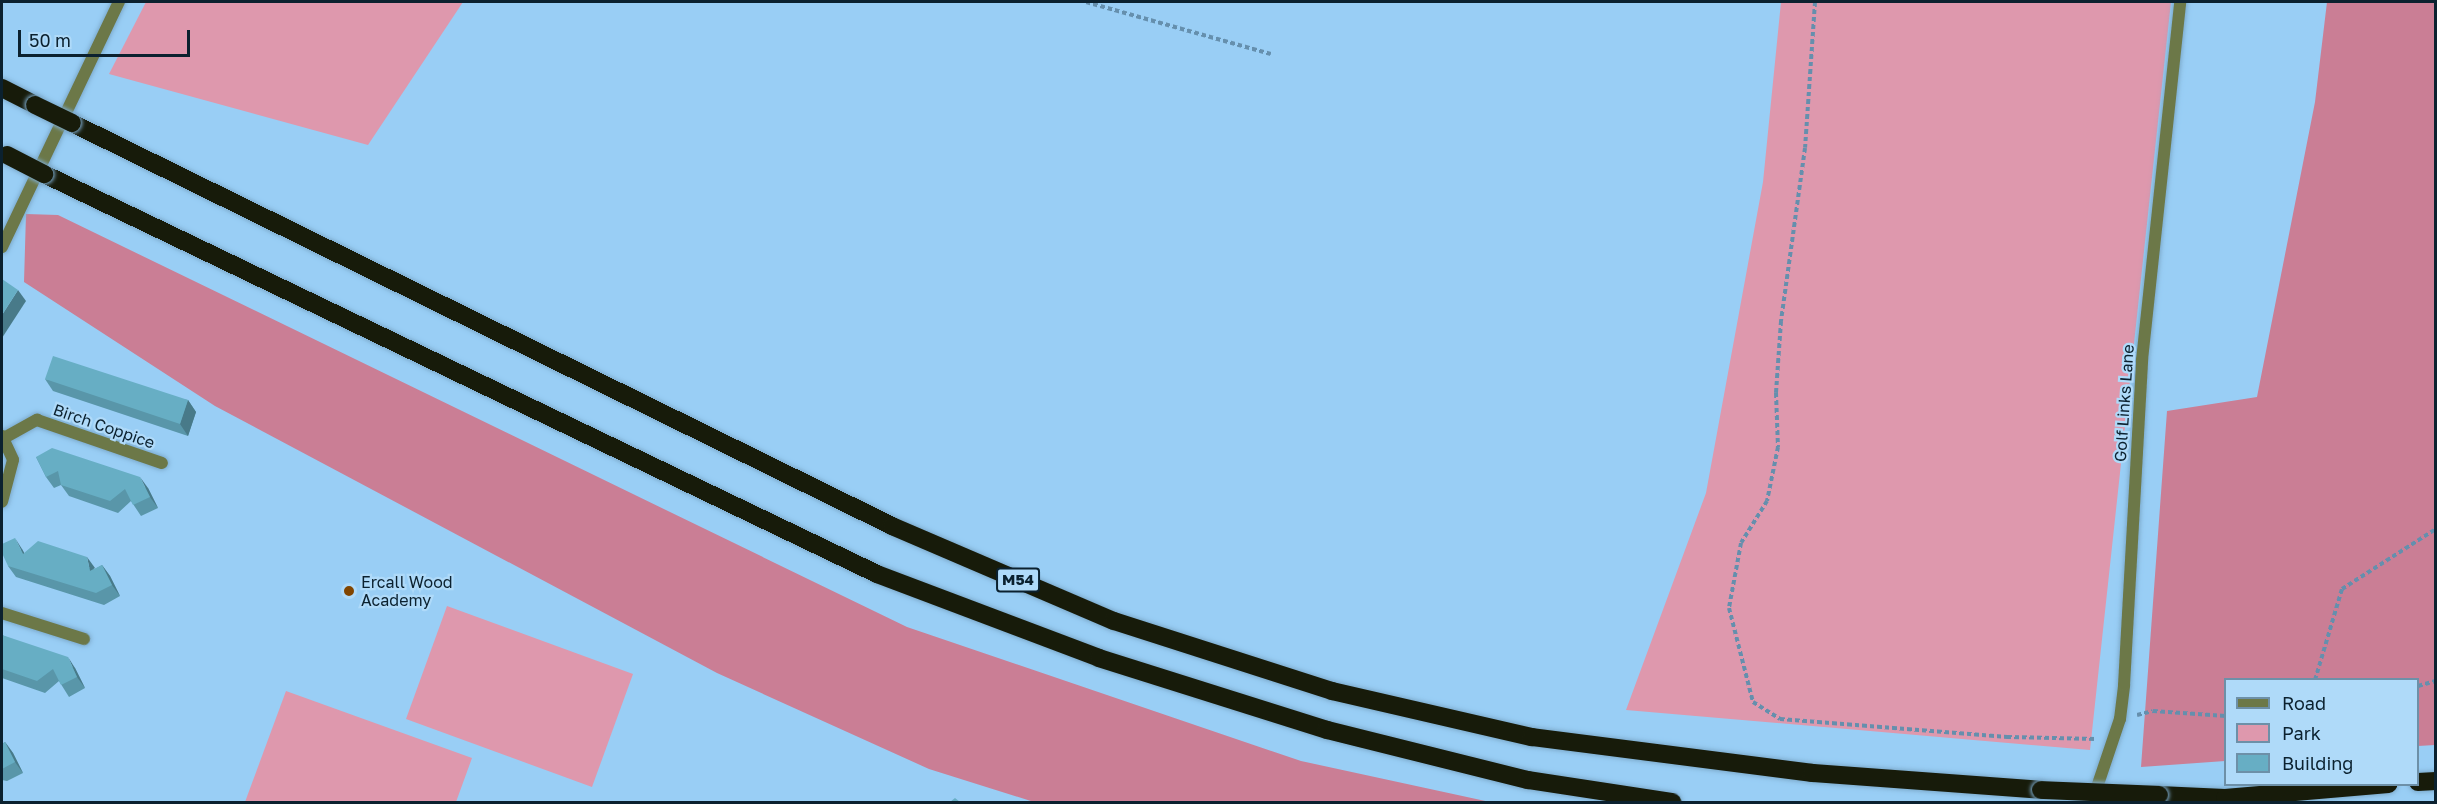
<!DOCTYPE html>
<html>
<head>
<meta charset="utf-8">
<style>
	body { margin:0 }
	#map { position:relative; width:2437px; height:804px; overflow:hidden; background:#99cef5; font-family:"Golos Text",sans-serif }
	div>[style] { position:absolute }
	.green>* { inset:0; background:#de98ad }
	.forest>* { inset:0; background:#ca7e95 }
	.path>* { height:4px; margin-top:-2px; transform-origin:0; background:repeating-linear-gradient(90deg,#658fad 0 4.5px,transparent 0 7.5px) }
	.roads { filter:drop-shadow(0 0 2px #7dabcd) drop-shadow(0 0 2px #7dabcd) }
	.minor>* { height:12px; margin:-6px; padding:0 6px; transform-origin:6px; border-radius:6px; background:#6c7848 }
	.motorway>* { height:18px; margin:-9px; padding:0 9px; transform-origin:9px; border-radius:9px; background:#171b0a }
	.bridges { filter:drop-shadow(0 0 2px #7dabcd) drop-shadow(0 0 2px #7dabcd) }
	.motorway-bridge>* { height:18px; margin:-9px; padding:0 9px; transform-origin:9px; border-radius:9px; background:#171b0a }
	.wall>* { inset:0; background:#5996a9 }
	.shaded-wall>* { inset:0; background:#487a89 }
	.building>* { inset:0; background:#67aec4 }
	.dots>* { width:16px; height:16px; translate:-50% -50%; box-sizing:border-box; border:3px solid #afdaf9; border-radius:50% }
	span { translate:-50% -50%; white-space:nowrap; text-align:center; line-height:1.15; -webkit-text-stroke:4.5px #afdaf9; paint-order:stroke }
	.shield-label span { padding:2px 4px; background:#afdaf9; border:2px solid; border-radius:4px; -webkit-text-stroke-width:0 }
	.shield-label { font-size:15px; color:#0b212f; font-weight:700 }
	.street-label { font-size:16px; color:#0b212f }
	.poi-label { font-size:16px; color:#0b212f }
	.left { translate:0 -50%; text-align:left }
	.frame { position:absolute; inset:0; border:3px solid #0b212f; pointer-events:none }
	.legend { position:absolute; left:2224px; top:678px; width:195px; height:108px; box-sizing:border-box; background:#afdaf9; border:2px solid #6d90a8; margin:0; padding:8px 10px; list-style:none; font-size:18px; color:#0b212f }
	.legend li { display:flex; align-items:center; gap:12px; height:30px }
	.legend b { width:30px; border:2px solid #6d90a8 }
	.scale { position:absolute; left:18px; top:30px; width:172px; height:27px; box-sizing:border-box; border:3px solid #0b212f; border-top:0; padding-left:8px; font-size:18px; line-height:21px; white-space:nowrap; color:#0b212f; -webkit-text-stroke:4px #afdaf9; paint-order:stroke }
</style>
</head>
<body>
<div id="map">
	<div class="green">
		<i style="clip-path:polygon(146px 2px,463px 2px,368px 145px,109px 74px)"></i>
		<i style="clip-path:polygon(1781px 2px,2171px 2px,2090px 750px,1626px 710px,1706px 493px,1763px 182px)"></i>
		<i style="clip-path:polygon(447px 606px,633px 674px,592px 787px,406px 719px)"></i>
		<i style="clip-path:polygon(286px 691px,472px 758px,456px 802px,245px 802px)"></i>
	</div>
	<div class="forest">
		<i style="clip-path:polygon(2327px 2px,2435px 2px,2435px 745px,2418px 746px,2418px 680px,2226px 680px,2225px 761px,2141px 767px,2167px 411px,2257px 397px,2315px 102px)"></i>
		<i style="clip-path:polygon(26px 214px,58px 215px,907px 627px,1301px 761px,1490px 802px,1034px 802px,929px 769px,717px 673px,215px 406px,24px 282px)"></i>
	</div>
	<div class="path">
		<i style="left:1086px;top:2px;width:192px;rotate:15.7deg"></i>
		<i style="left:1815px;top:2px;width:146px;rotate:93.9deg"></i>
		<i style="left:1805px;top:148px;width:175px;rotate:97.9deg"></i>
		<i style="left:1781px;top:321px;width:72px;rotate:94deg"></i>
		<i style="left:1776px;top:393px;width:54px;rotate:87.9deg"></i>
		<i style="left:1778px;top:447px;width:55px;rotate:101.5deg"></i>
		<i style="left:1767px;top:501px;width:49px;rotate:121.8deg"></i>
		<i style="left:1741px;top:543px;width:66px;rotate:100.5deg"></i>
		<i style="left:1729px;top:608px;width:97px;rotate:75.7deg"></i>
		<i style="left:1753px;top:702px;width:32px;rotate:32deg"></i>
		<i style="left:1780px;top:719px;width:228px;rotate:4.5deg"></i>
		<i style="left:2007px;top:737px;width:89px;rotate:1.3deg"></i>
		<i style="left:2315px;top:680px;width:95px;rotate:-73.5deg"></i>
		<i style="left:2342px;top:589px;width:112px;rotate:-32.6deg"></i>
		<i style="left:2418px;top:686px;width:19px;rotate:-16deg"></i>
		<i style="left:2137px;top:715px;width:16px;rotate:-14deg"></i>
		<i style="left:2153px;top:711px;width:73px;rotate:3.9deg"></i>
	</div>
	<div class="roads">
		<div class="minor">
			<i style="left:2px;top:247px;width:272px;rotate:-64.5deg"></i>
			<i style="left:2px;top:436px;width:26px;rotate:65deg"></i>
			<i style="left:13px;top:460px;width:43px;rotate:104.7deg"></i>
			<i style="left:4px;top:438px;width:38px;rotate:-29deg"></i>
			<i style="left:37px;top:420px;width:132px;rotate:19deg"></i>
			<i style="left:2px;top:613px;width:86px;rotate:17.6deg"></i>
			<i style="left:2092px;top:802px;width:88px;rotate:-71.4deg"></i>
			<i style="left:2120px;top:719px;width:34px;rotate:-83deg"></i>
			<i style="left:2124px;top:685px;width:325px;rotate:-86.8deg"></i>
			<i style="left:2142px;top:360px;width:360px;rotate:-83.9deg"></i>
		</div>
		<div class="motorway">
			<i style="left:2px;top:88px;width:37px;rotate:27deg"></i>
			<i style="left:72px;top:123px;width:914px;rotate:26.17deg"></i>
			<i style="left:892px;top:526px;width:241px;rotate:23.2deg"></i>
			<i style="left:1114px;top:621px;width:229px;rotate:17.8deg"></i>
			<i style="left:1332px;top:691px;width:205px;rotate:13deg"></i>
			<i style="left:1532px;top:737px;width:282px;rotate:7.3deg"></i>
			<i style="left:1812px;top:773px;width:230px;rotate:4.2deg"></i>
			<i style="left:44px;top:174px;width:924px;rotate:25.65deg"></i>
			<i style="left:877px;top:574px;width:237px;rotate:20.7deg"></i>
			<i style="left:1099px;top:658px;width:239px;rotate:17.5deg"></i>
			<i style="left:1327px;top:730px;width:207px;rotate:14deg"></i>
			<i style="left:1528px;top:780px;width:146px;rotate:8.7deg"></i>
			<i style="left:2418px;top:782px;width:18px;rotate:-3deg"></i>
			<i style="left:2159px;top:795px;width:66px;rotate:2.6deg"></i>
			<i style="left:2225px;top:798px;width:164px;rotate:-4.9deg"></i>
		</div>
	</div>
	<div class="bridges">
		<div class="motorway-bridge">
			<i style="left:35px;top:105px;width:41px;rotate:25.9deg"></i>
			<i style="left:7px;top:155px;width:42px;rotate:27.2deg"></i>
			<i style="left:2041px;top:790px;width:118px;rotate:2.4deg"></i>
		</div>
	</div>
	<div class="wall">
		<i style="clip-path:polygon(45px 379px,188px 400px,196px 412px,188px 436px,53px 391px)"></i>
		<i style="clip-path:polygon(36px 457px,148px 488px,158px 508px,141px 516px,131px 501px,118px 513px,69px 496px,61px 485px,54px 488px,46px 477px)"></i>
		<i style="clip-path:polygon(22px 549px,24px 553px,95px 569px,102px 565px,110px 576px,120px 596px,104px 605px,16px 577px,8px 566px)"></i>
		<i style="clip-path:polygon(2px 635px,75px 668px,85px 688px,69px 697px,59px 681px,45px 693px,2px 678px)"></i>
		<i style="clip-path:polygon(5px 742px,13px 753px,23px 773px,7px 781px,2px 780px,2px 744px)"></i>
	</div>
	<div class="shaded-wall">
		<i style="clip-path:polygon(18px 290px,26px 301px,2px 338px,2px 315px)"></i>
		<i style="clip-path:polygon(188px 400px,196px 412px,188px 436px,180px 424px)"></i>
		<i style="clip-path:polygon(140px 477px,148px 488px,158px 508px,150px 497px)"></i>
		<i style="clip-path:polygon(15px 538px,22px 549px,31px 565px,23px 554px)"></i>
		<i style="clip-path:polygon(87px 557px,95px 568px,90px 571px)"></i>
		<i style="clip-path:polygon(102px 565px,110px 576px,120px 596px,112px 585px)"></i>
		<i style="clip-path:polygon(68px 657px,75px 668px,85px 688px,77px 677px)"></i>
		<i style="clip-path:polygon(5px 742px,13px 753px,23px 773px,15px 762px)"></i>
	</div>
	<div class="building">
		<i style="clip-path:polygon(2px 279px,18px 290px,2px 315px)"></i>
		<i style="clip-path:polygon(53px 356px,188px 400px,180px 424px,45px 379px)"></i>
		<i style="clip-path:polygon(52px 448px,140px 477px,150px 497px,133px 505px,125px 489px,110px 501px,61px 485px,58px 471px,46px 477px,36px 457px)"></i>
		<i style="clip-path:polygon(15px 538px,23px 554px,38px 541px,87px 557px,90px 571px,102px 565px,112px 585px,96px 593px,8px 566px,2px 553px,2px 544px)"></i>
		<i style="clip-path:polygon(2px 635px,68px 657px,77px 677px,61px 685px,53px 669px,37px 681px,2px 669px)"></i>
		<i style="clip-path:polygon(5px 742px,15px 762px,2px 769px,2px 744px)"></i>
		<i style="clip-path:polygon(955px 798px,960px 802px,950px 802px)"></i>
	</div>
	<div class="dots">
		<i style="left:349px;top:591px;background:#814500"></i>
	</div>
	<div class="shield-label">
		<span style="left:1018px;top:580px">M54</span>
	</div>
	<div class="street-label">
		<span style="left:2124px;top:403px;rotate:-86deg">Golf Links Lane</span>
		<span style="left:104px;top:426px;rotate:19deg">Birch Coppice</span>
	</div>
	<div class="poi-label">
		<span class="left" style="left:361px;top:591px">Ercall Wood<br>Academy</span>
	</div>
	<div class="frame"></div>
	<ul class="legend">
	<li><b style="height:8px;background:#6c7848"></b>Road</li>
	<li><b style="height:16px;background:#de98ad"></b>Park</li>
	<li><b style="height:16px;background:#67aec4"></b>Building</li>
	</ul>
	<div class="scale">50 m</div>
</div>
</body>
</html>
